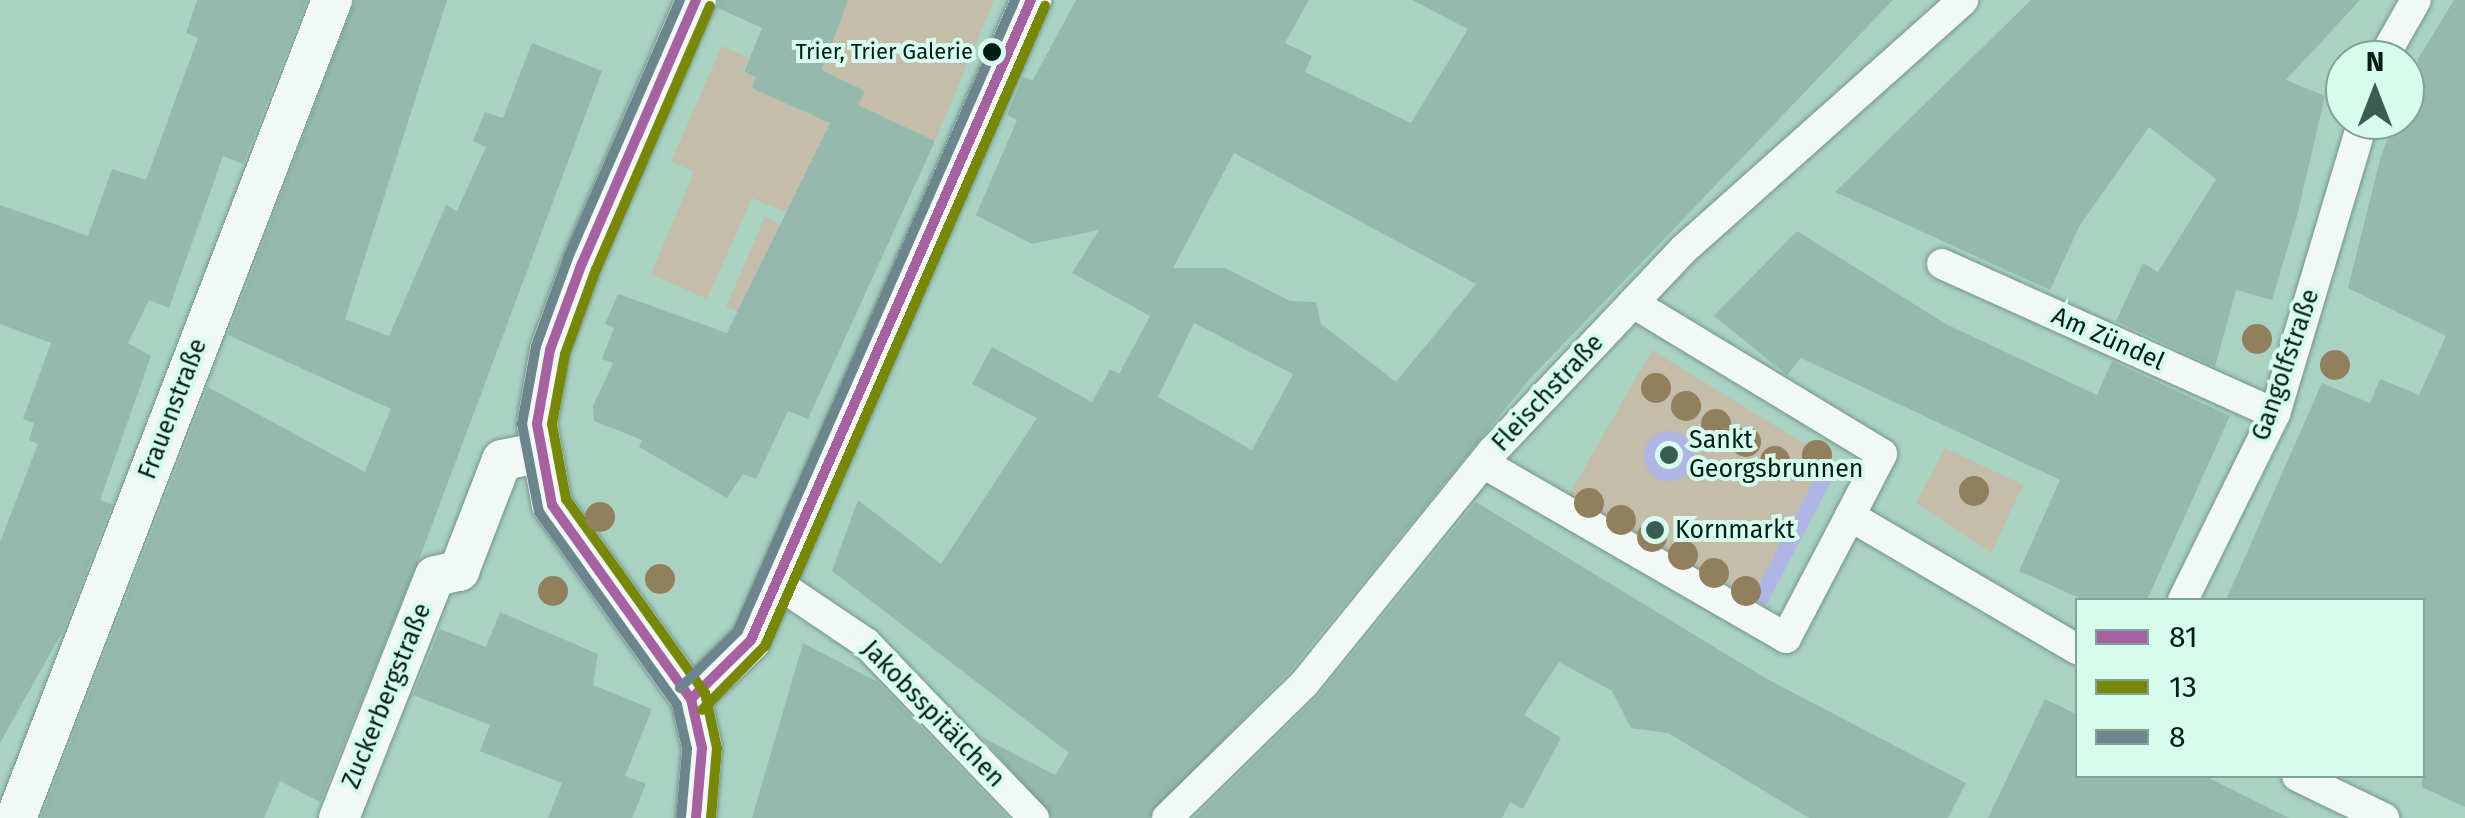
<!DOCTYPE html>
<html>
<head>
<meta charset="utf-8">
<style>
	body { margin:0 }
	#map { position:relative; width:2465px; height:818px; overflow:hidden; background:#a9d2c3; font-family:"Fira Sans",sans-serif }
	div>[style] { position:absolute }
	.green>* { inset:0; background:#c3bda9 }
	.water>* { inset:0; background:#afb5e4 }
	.round { border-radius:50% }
	.building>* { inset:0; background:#95baad }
	.roads { filter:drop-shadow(0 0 2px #739489) drop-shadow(0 0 2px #739489) }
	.pedestrian>* { height:30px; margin:-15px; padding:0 15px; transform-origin:15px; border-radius:15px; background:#f2f8f6 }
	.minor>* { height:40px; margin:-20px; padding:0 20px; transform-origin:20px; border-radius:20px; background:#f2f8f6 }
	.bus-1>* { height:10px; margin:-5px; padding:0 5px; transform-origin:5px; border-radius:5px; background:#a661a1 }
	.bus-2>* { height:10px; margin:-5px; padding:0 5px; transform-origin:5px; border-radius:5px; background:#778808 }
	.bus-3>* { height:10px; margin:-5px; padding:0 5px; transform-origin:5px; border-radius:5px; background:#6d868e }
	.trees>* { width:30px; height:30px; margin:-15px; border-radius:50%; background:#927f5e }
	.dots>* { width:28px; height:28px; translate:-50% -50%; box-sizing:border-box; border:5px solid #d7fbed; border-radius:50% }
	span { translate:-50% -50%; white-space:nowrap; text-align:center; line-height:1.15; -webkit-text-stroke:8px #d7fbed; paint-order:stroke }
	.bus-label { font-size:22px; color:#001e14 }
	.right { translate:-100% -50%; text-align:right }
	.street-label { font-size:25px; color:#001e14 }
	.poi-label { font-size:25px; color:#001e14 }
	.left { translate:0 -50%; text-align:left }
	.legend { position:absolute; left:2075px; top:598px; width:350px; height:180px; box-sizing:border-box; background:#d7fbed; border:2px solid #81a396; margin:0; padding:12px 18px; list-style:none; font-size:30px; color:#001e14 }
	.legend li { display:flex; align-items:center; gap:20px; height:50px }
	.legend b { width:50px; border:2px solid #81a396 }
	.north { position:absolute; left:2325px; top:40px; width:100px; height:100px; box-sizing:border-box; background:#d7fbed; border:2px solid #81a396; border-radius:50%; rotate:0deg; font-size:28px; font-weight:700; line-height:40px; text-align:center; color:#001e14 }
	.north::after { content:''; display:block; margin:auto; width:35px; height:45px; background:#3b5d51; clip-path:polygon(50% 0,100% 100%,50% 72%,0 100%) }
</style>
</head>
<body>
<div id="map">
	<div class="green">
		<i style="clip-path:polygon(843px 0,994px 0,935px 141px,903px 126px,849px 123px,864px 91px,822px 70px)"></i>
		<i style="clip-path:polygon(722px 46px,749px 58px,743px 72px,756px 77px,752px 88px,834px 115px,790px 214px,752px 198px,707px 299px,651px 274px,694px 172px,671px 161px)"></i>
		<i style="clip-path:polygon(765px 217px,784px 226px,738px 312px,726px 307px)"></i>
		<i style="clip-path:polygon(1652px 350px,1826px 457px,1752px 598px,1569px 495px)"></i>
		<i style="clip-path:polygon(1945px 448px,2023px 485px,1991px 553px,1916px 503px)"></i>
	</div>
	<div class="water">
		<i class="round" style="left:1644px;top:431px;width:50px;height:50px"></i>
		<i style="clip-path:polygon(1826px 457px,1840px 464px,1766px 606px,1752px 598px)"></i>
	</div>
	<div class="building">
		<i style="clip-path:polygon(197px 0,307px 0,243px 164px,223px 156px,169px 308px,149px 300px,128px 343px,151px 356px,100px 500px,112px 504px,64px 629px,0 743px,0 542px,38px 444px,29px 440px,34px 423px,23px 419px,51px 343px,0 324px,0 205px,88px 236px,112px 169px,146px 180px,198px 38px,186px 33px)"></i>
		<i style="clip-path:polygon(355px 0,447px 0,345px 319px,389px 336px,446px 205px,457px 211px,486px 147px,473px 141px,485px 112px,503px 118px,532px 43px,602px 71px,420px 557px,320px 802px,280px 781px,264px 818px,41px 818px,208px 387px,365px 472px,391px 409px,228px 335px)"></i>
		<i style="clip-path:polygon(719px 0,848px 0,822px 70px,865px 91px,858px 105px,935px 141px,808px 419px,788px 411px,756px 479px,743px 474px,727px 498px,639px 447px,642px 440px,594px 421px,593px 406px,613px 363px,602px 359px,614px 328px,605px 324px,618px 294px,727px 333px,830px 123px,752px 88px,756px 77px,744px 72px,762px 28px,718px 8px)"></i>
		<i style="clip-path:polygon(evenodd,1076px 0,1309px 0,1285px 43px,1312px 56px,1305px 72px,1411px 123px,1468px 29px,1412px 0,1893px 0,1528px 381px,1290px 671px,1149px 818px,1052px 818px,982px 737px,1055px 775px,1069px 753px,832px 571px,858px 500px,941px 564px,1037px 418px,972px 384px,992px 347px,1092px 402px,1110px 369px,1119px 374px,1150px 316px,1072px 273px,1099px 230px,1032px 244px,976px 215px,1017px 120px,1007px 115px,1023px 77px,1033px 80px,1076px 0,1234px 153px,1476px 284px,1396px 382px,1321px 324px,1316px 302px,1290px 301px,1225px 268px,1173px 268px,1234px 153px,1076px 0,1194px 323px,1293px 374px,1252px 450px,1158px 397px,1194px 323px)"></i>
		<i style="clip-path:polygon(2031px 0,2360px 0,2286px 80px,2325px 96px,2297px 216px,2272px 300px,2236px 290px,2215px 367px,2116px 321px,2143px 263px,2158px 272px,2216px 179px,2149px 127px,2080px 225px,2050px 290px,1835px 192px)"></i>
		<i style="clip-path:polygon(2454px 0,2465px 0,2465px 807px,2422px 787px,2422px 600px,2226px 600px,2322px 383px,2370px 403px,2380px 379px,2419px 395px,2446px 336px,2348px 288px,2381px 156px,2395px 120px,2405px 120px,2418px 59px)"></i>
		<i style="clip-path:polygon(1797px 231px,1946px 324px,2097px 395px,2112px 361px,2230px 416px,2147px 600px,2084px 600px,2019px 571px,2060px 480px,1801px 358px,1787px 375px,1714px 316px)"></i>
		<i style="clip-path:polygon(1476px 502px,1767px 679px,1966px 783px,1948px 818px,1809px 818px,1668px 733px,1631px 728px,1612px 691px,1559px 662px,1524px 715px,1561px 738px,1523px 809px,1510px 802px,1502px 818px,1194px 818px,1318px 696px)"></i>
		<i style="clip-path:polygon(500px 612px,598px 654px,593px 685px,652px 709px,625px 776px,646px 784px,632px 818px,548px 818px,562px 783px,480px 751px,490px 725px,413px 695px,440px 629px,486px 647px)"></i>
		<i style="clip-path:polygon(803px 643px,878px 682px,1008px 818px,752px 818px)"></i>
		<i style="clip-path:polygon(2045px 699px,2078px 715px,2078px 776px,2205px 776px,2289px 818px,1988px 818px)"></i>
	</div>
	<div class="roads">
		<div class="pedestrian">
			<i style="left:2382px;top:60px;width:69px;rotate:-60.5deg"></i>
			<i style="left:1942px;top:264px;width:365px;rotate:24.2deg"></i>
			<i style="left:1633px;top:303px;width:291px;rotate:31.2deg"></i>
			<i style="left:1882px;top:454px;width:70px;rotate:117.3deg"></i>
			<i style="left:1850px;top:516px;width:264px;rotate:30.4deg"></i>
			<i style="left:1483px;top:463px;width:350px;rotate:30deg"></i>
			<i style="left:1786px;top:638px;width:138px;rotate:-62.3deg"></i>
			<i style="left:777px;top:583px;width:107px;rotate:34deg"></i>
			<i style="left:866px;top:643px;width:243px;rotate:46.2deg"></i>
			<i style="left:2183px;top:600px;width:208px;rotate:-63.7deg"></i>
			<i style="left:2275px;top:414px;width:307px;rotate:-73.3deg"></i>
			<i style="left:2297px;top:776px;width:97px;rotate:25.8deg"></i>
			<i style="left:1167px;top:818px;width:192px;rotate:-44.4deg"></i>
			<i style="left:1304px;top:684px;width:299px;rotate:-51deg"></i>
			<i style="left:1492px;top:452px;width:279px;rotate:-46.6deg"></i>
			<i style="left:1684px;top:249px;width:374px;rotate:-41.7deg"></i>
		</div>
		<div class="minor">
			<i style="left:691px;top:699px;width:84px;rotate:-44.5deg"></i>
			<i style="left:751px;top:640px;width:699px;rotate:-66.37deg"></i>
			<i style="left:16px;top:818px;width:877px;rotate:-68.88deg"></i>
			<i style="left:339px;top:818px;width:260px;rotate:-68.4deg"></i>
			<i style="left:435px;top:576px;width:25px;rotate:-12deg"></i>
			<i style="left:459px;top:571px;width:119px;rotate:-68.8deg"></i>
			<i style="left:502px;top:460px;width:38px;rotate:-11deg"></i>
			<i style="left:696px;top:818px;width:70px;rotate:-85.1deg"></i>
			<i style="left:702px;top:748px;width:50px;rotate:-102.7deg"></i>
			<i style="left:691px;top:699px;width:239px;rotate:-125.6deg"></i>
			<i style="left:552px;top:505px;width:82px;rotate:-100.5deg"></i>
			<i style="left:537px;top:424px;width:75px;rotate:-80deg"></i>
			<i style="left:550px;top:350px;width:93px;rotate:-69.8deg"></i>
			<i style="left:582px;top:263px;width:287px;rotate:-66.6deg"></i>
		</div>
	</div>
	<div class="bus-1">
		<i style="left:696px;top:0;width:287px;rotate:113.4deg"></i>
		<i style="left:582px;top:263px;width:93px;rotate:110.2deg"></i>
		<i style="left:550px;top:350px;width:75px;rotate:100deg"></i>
		<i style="left:537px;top:424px;width:82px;rotate:79.5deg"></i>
		<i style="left:552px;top:505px;width:239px;rotate:54.4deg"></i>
		<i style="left:691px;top:699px;width:50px;rotate:77.3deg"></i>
		<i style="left:702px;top:748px;width:70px;rotate:94.9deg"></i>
		<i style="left:691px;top:699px;width:84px;rotate:-44.5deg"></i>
		<i style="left:751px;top:640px;width:699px;rotate:-66.37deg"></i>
	</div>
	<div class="bus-2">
		<i style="left:710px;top:6px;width:287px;rotate:113.4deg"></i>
		<i style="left:596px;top:269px;width:90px;rotate:110deg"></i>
		<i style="left:565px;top:354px;width:71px;rotate:100.5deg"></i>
		<i style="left:552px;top:424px;width:76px;rotate:79.4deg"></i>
		<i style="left:566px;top:499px;width:239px;rotate:54.4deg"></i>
		<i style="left:705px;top:693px;width:56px;rotate:77.7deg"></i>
		<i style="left:717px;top:748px;width:70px;rotate:94.9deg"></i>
		<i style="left:702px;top:710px;width:90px;rotate:-45.5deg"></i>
		<i style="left:765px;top:646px;width:699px;rotate:-66.37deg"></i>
	</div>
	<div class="bus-3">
		<i style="left:680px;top:0;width:281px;rotate:113.5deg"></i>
		<i style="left:568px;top:258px;width:94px;rotate:110deg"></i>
		<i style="left:536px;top:346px;width:79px;rotate:100.2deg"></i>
		<i style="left:522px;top:424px;width:90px;rotate:79.1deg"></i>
		<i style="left:539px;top:512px;width:237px;rotate:54.4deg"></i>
		<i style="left:677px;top:705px;width:45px;rotate:77.2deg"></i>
		<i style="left:687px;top:749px;width:68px;rotate:95deg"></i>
		<i style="left:680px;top:688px;width:81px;rotate:-44.5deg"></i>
		<i style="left:738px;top:631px;width:689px;rotate:-66.3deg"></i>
	</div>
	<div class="trees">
		<i style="left:2257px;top:339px"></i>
		<i style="left:2335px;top:365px"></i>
		<i style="left:1656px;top:388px"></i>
		<i style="left:1686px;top:406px"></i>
		<i style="left:1716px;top:424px"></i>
		<i style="left:1746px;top:442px"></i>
		<i style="left:1817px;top:455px"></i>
		<i style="left:1775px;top:461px"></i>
		<i style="left:1974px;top:491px"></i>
		<i style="left:1589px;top:503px"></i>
		<i style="left:600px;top:517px"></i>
		<i style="left:1621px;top:520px"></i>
		<i style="left:1652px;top:537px"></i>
		<i style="left:1683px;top:555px"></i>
		<i style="left:1714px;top:573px"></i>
		<i style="left:660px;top:579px"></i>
		<i style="left:553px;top:591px"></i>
		<i style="left:1746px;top:591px"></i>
	</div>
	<div class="dots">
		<i style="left:992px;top:52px;background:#001e14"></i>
		<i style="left:1669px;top:455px;background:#3b5d51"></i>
		<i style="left:1655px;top:530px;background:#3b5d51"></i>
	</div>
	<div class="bus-label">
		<span class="right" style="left:973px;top:52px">Trier, Trier Galerie</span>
	</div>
	<div class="street-label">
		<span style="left:2108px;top:339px;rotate:24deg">Am Zündel</span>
		<span style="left:2286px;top:365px;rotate:-71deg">Gangolfstraße</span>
		<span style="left:1548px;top:393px;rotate:-47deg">Fleischstraße</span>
		<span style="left:173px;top:409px;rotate:-69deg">Frauenstraße</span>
		<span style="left:387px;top:696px;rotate:-68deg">Zuckerbergstraße</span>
		<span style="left:933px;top:714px;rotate:46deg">Jakobsspitälchen</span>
	</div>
	<div class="poi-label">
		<span class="left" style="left:1689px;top:455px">Sankt<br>Georgsbrunnen</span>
		<span class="left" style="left:1675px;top:530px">Kornmarkt</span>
	</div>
	<ul class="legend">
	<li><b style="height:12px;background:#a661a1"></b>81</li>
	<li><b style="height:12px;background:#778808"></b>13</li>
	<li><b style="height:12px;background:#6d868e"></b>8</li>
	</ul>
	<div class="north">N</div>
</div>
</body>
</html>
